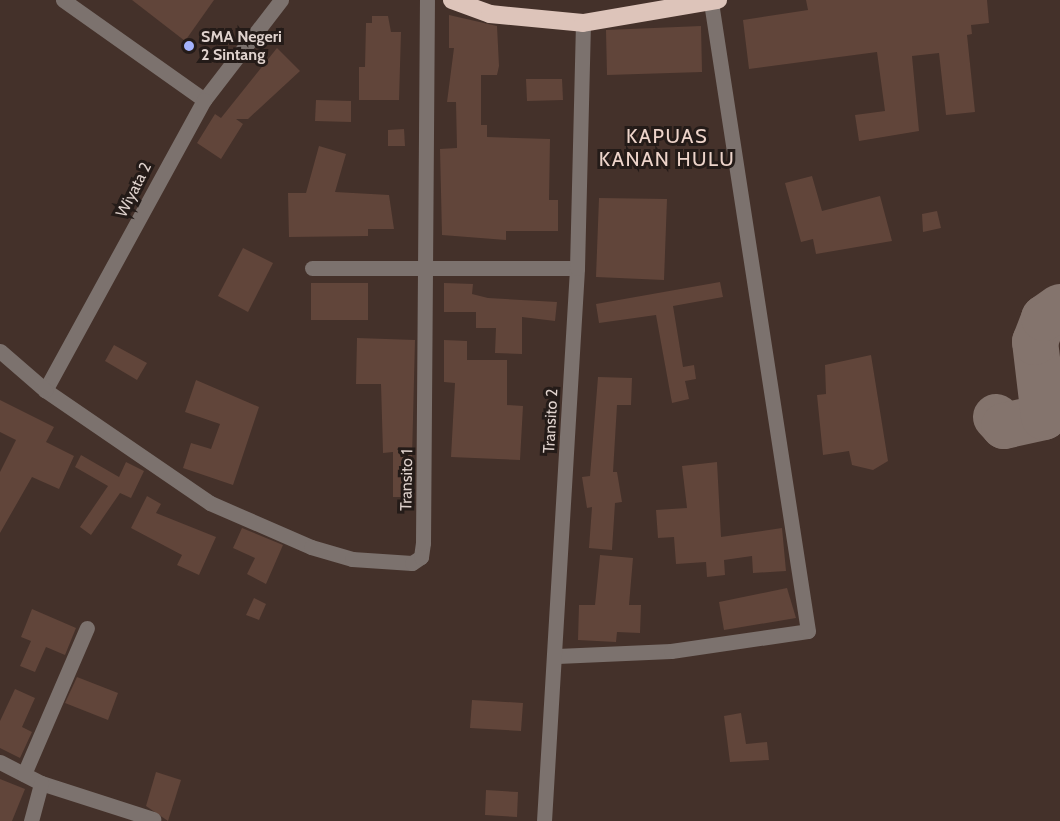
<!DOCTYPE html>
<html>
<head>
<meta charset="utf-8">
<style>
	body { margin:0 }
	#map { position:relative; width:1060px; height:821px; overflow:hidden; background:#44312a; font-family:Cabin,sans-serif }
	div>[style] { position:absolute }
	.taxiway>* { height:46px; margin:-23px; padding:0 23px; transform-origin:23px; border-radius:23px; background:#84746d }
	.building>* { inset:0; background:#61453a }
	.minor>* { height:15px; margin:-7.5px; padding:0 7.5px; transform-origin:7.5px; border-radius:7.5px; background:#7c726e }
	.highway>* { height:18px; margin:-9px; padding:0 9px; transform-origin:9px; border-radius:9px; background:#ddc4ba }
	.dots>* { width:16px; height:16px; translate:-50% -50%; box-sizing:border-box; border:3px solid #241b18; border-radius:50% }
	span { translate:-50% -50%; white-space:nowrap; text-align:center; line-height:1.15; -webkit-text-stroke:6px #241b18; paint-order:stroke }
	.poi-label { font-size:16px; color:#dfd2cd; font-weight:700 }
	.left { translate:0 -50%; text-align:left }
	.street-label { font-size:16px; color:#dfd2cd }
	.quarter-label { font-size:20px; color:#edd4ca; letter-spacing:1.5px }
</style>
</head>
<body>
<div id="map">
	<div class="taxiway">
		<i style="left:996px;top:417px;width:12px;rotate:48deg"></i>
		<i style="left:1004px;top:426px;width:41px;rotate:-12.7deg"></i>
		<i style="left:1044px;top:417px;width:76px;rotate:-96.8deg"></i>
		<i style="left:1035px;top:342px;width:26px;rotate:-69deg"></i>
		<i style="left:1044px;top:318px;width:19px;rotate:-35deg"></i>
	</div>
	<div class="building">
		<i style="clip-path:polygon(132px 0,214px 0,185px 41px)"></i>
		<i style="clip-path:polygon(806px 0,987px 0,989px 23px,971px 25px,972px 34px,967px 35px,975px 112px,946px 115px,939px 53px,912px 56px,919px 131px,859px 141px,855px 115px,885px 111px,877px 52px,749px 69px,743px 20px,808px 10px)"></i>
		<i style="clip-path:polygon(449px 15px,497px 26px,499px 66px,497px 75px,481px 75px,481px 125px,487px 125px,487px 137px,550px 139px,549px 200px,558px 200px,558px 231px,506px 231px,506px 240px,442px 235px,440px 149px,457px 148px,456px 102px,447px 102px,454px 48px,449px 48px)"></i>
		<i style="clip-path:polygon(372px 16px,388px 16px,391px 32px,401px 32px,399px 100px,359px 100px,359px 67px,365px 67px,366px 23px,372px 23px)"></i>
		<i style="clip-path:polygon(701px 26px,702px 72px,607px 75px,606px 30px)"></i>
		<i style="clip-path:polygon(277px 48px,300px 71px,248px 119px,236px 119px,243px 124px,221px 159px,197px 143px,215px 114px,221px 118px)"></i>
		<i style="clip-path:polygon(526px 79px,562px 79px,563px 100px,527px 101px)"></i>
		<i style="clip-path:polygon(316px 100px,351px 101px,351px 122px,315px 121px)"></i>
		<i style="clip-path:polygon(404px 129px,405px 146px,388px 146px,388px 130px)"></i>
		<i style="clip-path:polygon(319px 146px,346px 154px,335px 192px,389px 195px,394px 229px,368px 229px,368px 236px,289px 237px,288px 193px,306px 193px)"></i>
		<i style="clip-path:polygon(812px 176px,822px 211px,880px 196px,892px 241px,816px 254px,813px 239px,801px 242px,785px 183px)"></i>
		<i style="clip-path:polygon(599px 198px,667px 199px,664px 280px,596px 277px)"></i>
		<i style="clip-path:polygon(937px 211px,941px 228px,923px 232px,922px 214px)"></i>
		<i style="clip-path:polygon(243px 248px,273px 263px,248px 312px,218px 296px)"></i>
		<i style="clip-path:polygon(720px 282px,723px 297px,673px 306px,683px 367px,694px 365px,696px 379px,685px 381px,689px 399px,672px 403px,656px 315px,599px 323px,596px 304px)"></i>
		<i style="clip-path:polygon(311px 283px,368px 283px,368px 320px,311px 320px)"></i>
		<i style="clip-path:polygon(444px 283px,473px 284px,472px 294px,488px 298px,557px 302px,555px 321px,522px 317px,522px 354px,495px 353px,496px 328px,476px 328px,476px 312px,444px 312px)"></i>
		<i style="clip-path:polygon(357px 338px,415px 340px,411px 497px,393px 497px,393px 452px,383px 453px,381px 384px,356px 384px)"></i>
		<i style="clip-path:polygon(444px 340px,467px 341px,467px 360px,507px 360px,507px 405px,523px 406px,520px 460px,451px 457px,455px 383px,444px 382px)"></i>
		<i style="clip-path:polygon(114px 345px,147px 363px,137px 380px,105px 361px)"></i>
		<i style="clip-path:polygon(871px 355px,888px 461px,873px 470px,852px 465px,849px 451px,823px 455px,817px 395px,826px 394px,825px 365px)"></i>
		<i style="clip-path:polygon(598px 377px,632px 378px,631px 405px,617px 405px,613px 472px,617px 472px,622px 502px,615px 503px,612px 550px,589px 548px,592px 507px,587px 508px,582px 477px,590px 476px)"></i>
		<i style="clip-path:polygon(196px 380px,259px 407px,233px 485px,183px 468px,191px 443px,211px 449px,220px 424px,185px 412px)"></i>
		<i style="clip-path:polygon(0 400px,54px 427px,46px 442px,74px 456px,59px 489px,32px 477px,0 533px,0 472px,16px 440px,0 432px)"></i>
		<i style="clip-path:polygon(81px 455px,119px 477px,126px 462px,144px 471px,131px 498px,120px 493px,91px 535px,80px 527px,108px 486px,75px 467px)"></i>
		<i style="clip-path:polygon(717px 462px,721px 537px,782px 528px,786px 571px,753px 573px,752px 556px,724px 560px,725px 575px,707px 577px,706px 562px,676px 564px,674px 537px,658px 538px,656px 510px,687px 508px,682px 466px)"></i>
		<i style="clip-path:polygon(147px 496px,161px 504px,156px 513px,216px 537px,199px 575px,177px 565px,182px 555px,131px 528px)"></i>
		<i style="clip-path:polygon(242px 528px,283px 545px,266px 584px,247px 574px,255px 558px,233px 548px)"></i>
		<i style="clip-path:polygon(600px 555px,633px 558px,629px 605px,641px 605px,640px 633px,617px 632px,616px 642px,578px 640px,579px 605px,595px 605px)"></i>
		<i style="clip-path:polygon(787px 588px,796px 618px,724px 630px,719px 602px)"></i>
		<i style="clip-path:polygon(254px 598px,266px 604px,259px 620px,246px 615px)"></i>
		<i style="clip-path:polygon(32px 609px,76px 628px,65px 655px,46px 647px,35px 672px,20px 666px,31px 641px,21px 637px)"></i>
		<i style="clip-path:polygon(77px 677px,118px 693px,108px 720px,65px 703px)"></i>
		<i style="clip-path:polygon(15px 689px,35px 698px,22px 727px,32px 732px,20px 758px,0 748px,0 721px)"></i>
		<i style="clip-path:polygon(472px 700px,523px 703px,521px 731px,470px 728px)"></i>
		<i style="clip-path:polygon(741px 713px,746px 744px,767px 742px,769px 760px,730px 762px,724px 716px)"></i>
		<i style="clip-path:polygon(156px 772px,181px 780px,168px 821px,146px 806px)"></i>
		<i style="clip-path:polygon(0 779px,25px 789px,12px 821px,0 821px)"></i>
		<i style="clip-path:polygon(486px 790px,518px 792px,517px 817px,485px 815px)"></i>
	</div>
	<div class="minor">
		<i style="left:63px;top:0;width:173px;rotate:35.3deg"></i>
		<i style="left:281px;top:0;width:126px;rotate:127.6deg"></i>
		<i style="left:204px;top:100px;width:331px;rotate:118.7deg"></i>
		<i style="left:45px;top:390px;width:200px;rotate:34.4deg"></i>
		<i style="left:210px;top:503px;width:110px;rotate:23.5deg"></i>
		<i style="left:311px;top:547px;width:43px;rotate:16.3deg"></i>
		<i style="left:352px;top:559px;width:60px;rotate:3.8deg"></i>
		<i style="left:412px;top:563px;width:11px;rotate:-34deg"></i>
		<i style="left:421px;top:557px;width:14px;rotate:-82deg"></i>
		<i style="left:423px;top:543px;width:543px;rotate:-89.58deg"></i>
		<i style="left:312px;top:268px;width:265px"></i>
		<i style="left:0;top:351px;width:60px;rotate:40.9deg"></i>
		<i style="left:557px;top:656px;width:114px;rotate:-2.5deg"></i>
		<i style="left:671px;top:651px;width:138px;rotate:-8.3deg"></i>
		<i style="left:808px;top:631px;width:636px;rotate:-98.77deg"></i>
		<i style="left:0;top:762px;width:46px;rotate:27.1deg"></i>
		<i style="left:41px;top:783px;width:118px;rotate:17.8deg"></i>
		<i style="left:24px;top:774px;width:159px;rotate:-66.7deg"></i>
		<i style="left:31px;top:821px;width:39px;rotate:-75deg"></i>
		<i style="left:544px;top:821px;width:554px;rotate:-86.58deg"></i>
		<i style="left:577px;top:268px;width:245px;rotate:-88.6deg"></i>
	</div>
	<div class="highway">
		<i style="left:452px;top:0;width:40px;rotate:20.2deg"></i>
		<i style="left:490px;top:14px;width:93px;rotate:5.5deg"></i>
		<i style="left:583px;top:23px;width:137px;rotate:-9.7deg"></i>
	</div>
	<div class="dots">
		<i style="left:189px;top:46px;background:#a4b2fc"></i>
	</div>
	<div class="poi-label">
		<span class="left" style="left:201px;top:46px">SMA Negeri<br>2 Sintang</span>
	</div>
	<div class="street-label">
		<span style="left:134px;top:190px;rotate:-63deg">Wiyata 2</span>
		<span style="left:551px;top:421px;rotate:-87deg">Transito 2</span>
		<span style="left:407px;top:480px;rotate:-89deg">Transito 1</span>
	</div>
	<div class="quarter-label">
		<span style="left:667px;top:148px">KAPUAS<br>KANAN HULU</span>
	</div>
</div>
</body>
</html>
